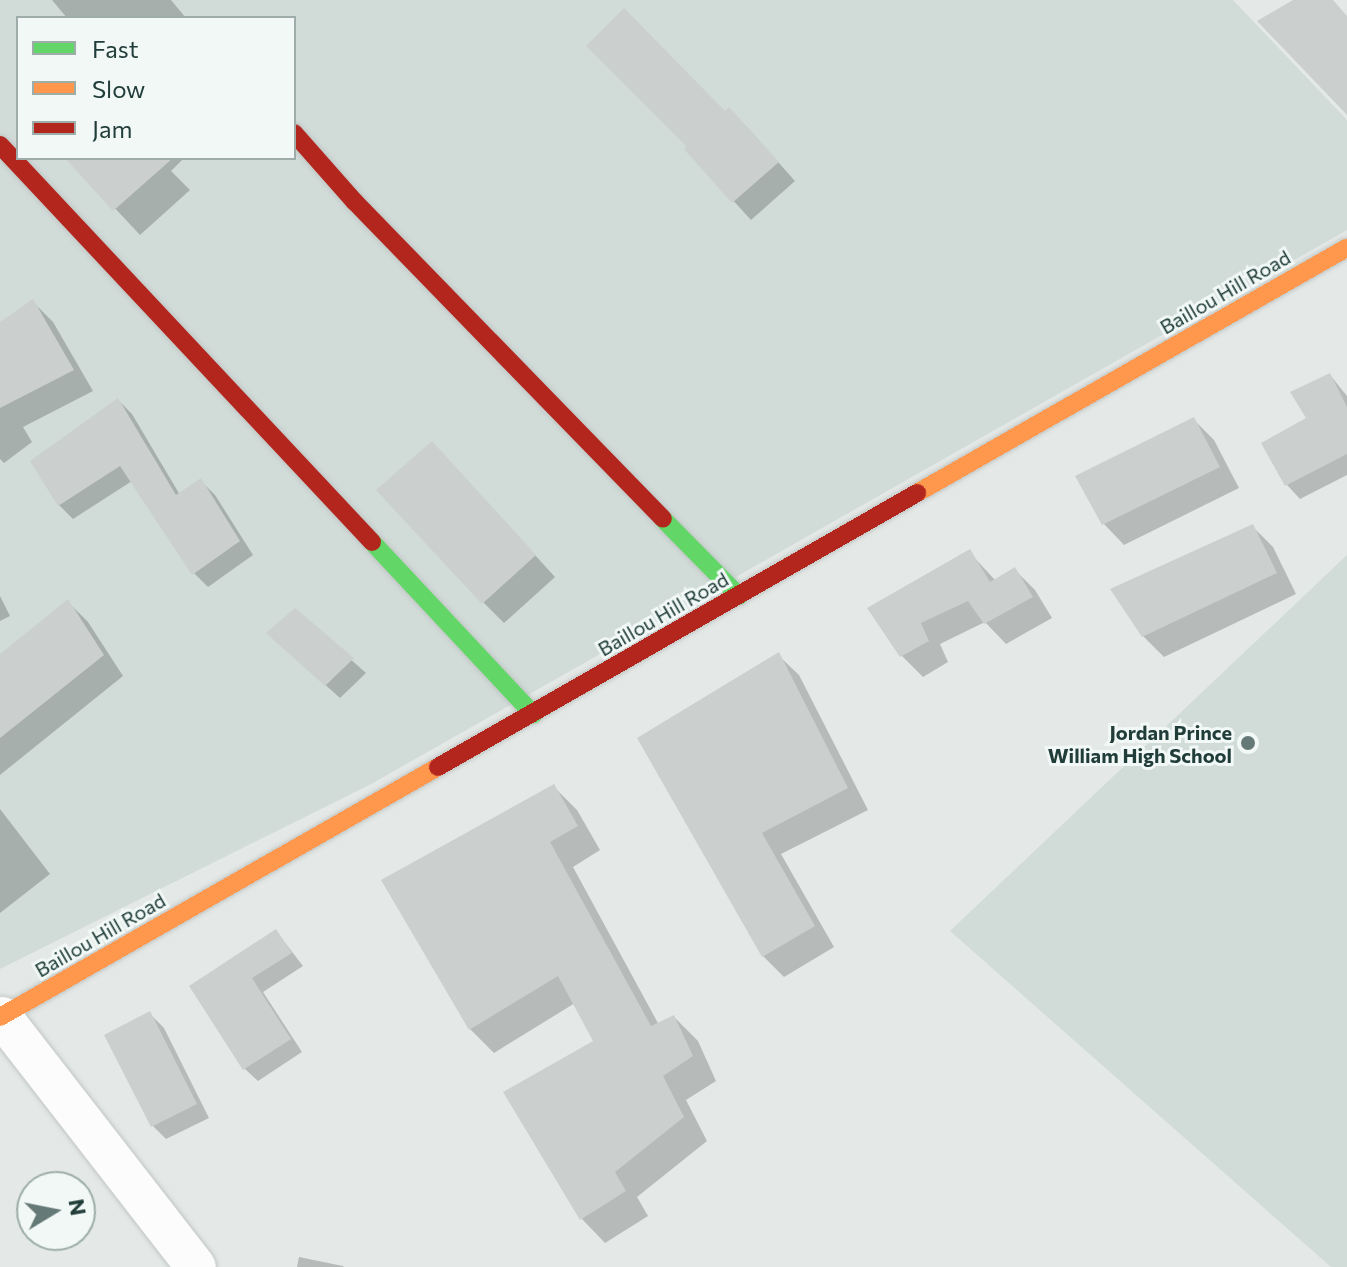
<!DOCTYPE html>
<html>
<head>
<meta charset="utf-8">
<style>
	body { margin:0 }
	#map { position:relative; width:1347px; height:1267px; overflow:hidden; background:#e4e9e7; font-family:Commissioner,sans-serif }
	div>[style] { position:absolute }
	.built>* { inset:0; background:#d1dbd8 }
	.shadow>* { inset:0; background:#0003 }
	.building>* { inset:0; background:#cbd0cf }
	.roads { filter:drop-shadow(0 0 2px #c1c6c4) drop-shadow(0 0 2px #c1c6c4) }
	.street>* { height:40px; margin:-20px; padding:0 20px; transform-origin:20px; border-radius:20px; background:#fbfcfb }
	.fast>* { height:18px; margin:-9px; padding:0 9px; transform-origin:9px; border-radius:9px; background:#63d668 }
	.slow>* { height:18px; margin:-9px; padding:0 9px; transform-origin:9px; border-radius:9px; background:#ff974d }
	.jam>* { height:18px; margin:-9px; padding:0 9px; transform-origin:9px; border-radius:9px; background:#b3261e }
	.dots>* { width:22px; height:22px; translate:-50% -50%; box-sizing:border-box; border:4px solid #f1f8f6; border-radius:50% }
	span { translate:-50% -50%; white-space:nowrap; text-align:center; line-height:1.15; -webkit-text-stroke:6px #f1f8f6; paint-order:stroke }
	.street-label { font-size:20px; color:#213d39 }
	.poi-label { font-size:20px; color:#213d39; font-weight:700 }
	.right { translate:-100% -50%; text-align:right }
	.legend { position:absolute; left:16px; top:16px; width:280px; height:144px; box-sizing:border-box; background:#f1f8f6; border:2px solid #9eadaa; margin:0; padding:10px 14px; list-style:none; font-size:24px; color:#213d39 }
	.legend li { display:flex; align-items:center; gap:16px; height:40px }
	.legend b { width:40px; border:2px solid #9eadaa }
	.north { position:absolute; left:16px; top:1171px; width:80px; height:80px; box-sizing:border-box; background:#f1f8f6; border:2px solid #9eadaa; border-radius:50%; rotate:80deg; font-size:22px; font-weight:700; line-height:32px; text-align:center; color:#213d39 }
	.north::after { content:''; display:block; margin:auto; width:28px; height:36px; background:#657976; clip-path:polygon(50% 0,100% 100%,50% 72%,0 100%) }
</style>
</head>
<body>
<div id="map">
	<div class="built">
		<i style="clip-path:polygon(evenodd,0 0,1233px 0,1347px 120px,1347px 230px,373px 783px,0 969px,0 0,18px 18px,294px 18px,294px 158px,18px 158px,18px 18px)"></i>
		<i style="clip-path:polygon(1347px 555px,1347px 1267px,1331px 1267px,950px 931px)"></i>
	</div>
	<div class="shadow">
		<i style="clip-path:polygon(52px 0,171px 0,186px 18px,67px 18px)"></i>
		<i style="clip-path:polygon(725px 114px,747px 127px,795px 181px,751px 220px,686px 149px)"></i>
		<i style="clip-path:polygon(68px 158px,184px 158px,171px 171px,190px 190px,140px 235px)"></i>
		<i style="clip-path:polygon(33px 302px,53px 322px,93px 391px,23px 427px,32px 442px,4px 463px,0 459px,0 325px)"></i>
		<i style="clip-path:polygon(1330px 375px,1347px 396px,1347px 475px,1300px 499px,1287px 485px,1308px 419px)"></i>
		<i style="clip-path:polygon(118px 400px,132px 414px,180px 495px,201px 481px,215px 495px,253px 555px,208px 587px,194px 573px,132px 481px,73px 519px,59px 505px)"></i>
		<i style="clip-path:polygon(1193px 419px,1214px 440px,1239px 488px,1124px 545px,1104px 524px)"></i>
		<i style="clip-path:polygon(452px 464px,555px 577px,504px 623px,483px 602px)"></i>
		<i style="clip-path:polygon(1252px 526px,1273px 547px,1296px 594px,1164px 657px,1143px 636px)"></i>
		<i style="clip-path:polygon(969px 552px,996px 581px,1015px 570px,1035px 590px,1052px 618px,1006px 644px,985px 622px,940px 644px,948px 662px,923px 677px,902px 656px,870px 608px)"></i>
		<i style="clip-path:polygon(0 596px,10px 616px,0 621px)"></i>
		<i style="clip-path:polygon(68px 602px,88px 622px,123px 676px,0 775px,0 656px)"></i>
		<i style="clip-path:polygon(295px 610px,366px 673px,340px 698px,282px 646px)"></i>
		<i style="clip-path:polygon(778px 655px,799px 675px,868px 810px,781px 854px,834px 947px,784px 977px,763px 956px,640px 738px)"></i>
		<i style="clip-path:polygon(553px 786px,577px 810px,600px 850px,573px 867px,659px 1025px,674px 1017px,698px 1041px,716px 1081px,686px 1100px,707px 1141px,637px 1197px,648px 1216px,605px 1243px,582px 1219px,596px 1042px,575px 1003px,494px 1053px,470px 1029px)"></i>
		<i style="clip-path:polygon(0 809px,50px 874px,0 913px)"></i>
		<i style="clip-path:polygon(276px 931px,303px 966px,263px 992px,302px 1052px,258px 1081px,245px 1069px,192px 986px)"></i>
		<i style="clip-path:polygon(150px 1014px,164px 1028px,209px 1118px,166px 1139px,152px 1125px)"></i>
		<i style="clip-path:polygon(299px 1257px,343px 1266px,344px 1267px,297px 1267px)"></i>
	</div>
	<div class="building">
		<i style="clip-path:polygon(1293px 0,1333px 0,1347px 16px,1347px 115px,1257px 21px)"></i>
		<i style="clip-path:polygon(624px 8px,725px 111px,729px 107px,779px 162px,732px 203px,684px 149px,686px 146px,586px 46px)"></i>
		<i style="clip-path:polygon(65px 158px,173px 158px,113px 211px)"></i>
		<i style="clip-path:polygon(33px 299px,74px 370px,0 408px,0 322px)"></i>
		<i style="clip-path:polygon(1330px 373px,1347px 407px,1347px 454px,1285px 486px,1261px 443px,1306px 418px,1290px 392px)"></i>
		<i style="clip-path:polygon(118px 398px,176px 495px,201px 478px,240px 541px,192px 575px,120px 466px,58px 506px,30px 461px)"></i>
		<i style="clip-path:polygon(1194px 417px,1220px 467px,1102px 525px,1075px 476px)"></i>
		<i style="clip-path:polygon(432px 441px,536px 555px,482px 604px,376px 490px)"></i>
		<i style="clip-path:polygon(1253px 524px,1277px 573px,1142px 637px,1110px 589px)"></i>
		<i style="clip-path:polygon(970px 549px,990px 582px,1015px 567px,1033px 597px,984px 624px,968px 601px,921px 623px,929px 641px,900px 657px,867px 608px)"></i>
		<i style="clip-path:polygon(68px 599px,104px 655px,0 738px,0 654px)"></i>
		<i style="clip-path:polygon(295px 608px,354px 658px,325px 686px,266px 633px)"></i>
		<i style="clip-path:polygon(779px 652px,848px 788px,762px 833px,815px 926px,762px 957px,637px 738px)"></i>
		<i style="clip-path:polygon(554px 784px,578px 826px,550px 842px,651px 1026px,674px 1015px,693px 1056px,663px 1076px,684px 1117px,615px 1172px,626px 1191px,580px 1220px,503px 1092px,593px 1041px,558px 976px,469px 1030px,381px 880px)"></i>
		<i style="clip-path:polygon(276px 929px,292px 953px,252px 978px,291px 1039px,243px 1070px,189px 986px)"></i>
		<i style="clip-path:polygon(150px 1011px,197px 1104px,151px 1127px,104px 1035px)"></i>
	</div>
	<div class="roads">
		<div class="street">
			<i style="left:2px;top:1017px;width:316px;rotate:52.2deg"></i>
		</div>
		<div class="fast">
			<i style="left:663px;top:519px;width:108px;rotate:45.4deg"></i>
			<i style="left:372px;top:542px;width:236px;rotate:46.9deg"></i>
		</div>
		<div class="slow">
			<i style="left:917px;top:493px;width:495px;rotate:-29.7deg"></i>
			<i style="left:0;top:1017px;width:504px;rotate:-29.72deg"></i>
		</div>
		<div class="jam">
			<i style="left:294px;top:133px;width:91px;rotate:48.6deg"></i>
			<i style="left:354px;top:201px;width:443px;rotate:45.8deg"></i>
			<i style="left:0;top:145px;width:544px;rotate:46.86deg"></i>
			<i style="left:438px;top:767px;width:552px;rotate:-29.77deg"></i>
		</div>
	</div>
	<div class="dots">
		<i style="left:1248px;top:743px;background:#657976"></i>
	</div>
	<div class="street-label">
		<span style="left:1225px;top:292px;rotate:-30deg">Baillou Hill Road</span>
		<span style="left:663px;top:614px;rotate:-30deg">Baillou Hill Road</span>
		<span style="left:100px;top:935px;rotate:-30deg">Baillou Hill Road</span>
	</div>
	<div class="poi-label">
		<span class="right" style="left:1232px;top:744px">Jordan Prince<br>William High School</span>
	</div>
	<ul class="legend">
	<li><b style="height:10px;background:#63d668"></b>Fast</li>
	<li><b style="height:10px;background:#ff974d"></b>Slow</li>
	<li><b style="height:10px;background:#b3261e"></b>Jam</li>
	</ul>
	<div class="north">N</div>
</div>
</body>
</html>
